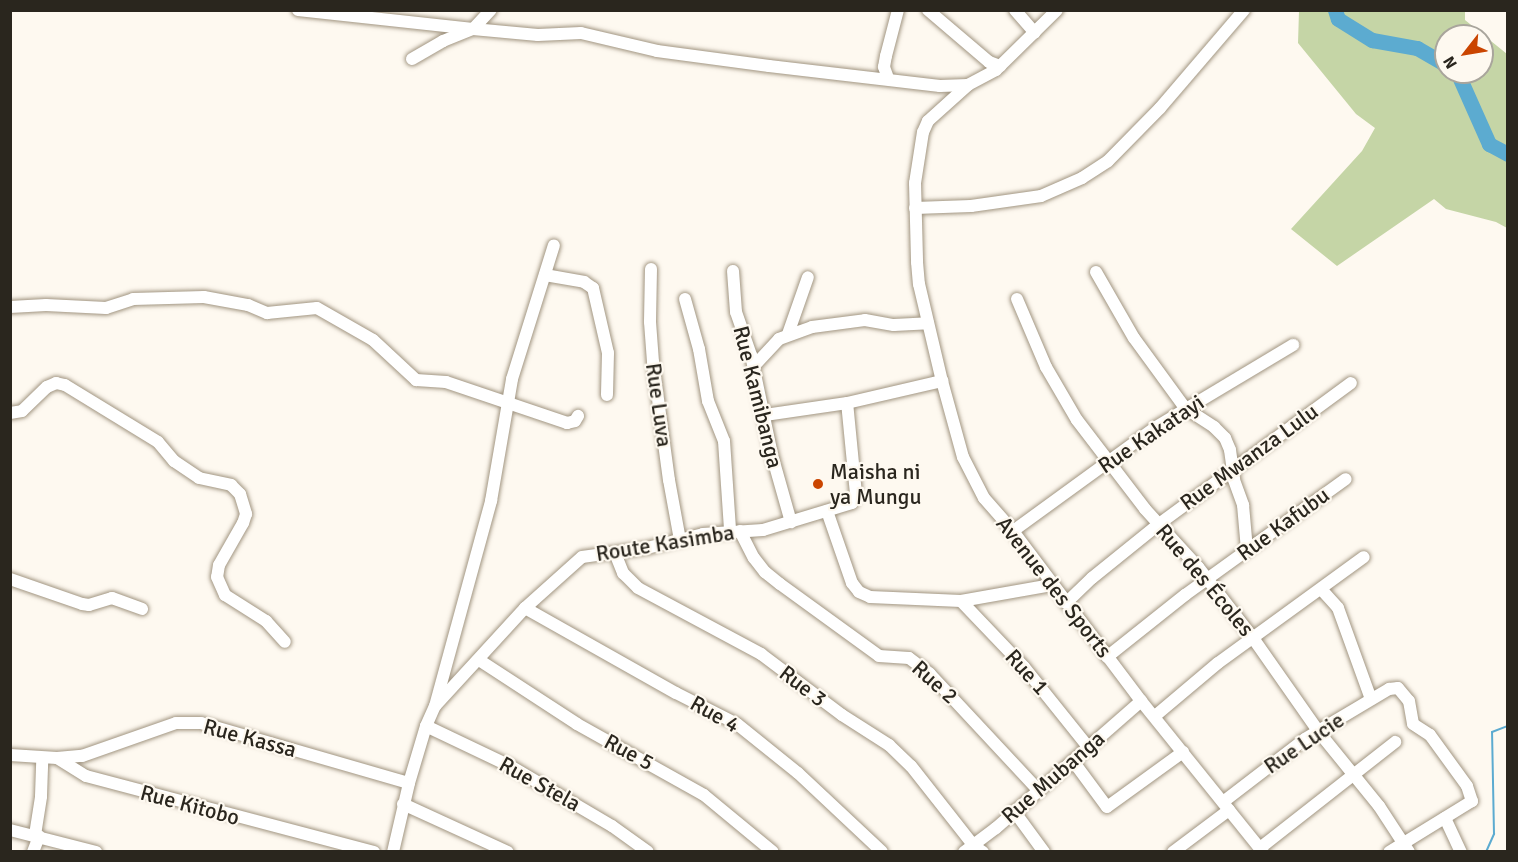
<!DOCTYPE html>
<html>
<head>
<meta charset="utf-8">
<style>
	body { margin:0 }
	#map { position:relative; width:1518px; height:862px; overflow:hidden; background:#fef9f0; font-family:Signika,sans-serif }
	div>[style] { position:absolute }
	.green>* { inset:0; background:#c5d5a6 }
	.stream>* { height:2px; margin:-1px; padding:0 1px; transform-origin:1px; border-radius:1px; background:#5cabd0 }
	.river>* { height:15px; margin:-7.5px; padding:0 7.5px; transform-origin:7.5px; border-radius:7.5px; background:#5cabd0 }
	.roads { filter:drop-shadow(0 0 2px #a19581) drop-shadow(0 0 2px #a19581) }
	.minor>* { height:12px; margin:-6px; padding:0 6px; transform-origin:6px; border-radius:6px; background:#fff }
	.dots>* { width:16px; height:16px; translate:-50% -50%; box-sizing:border-box; border:3px solid #fef9f0; border-radius:50% }
	span { translate:-50% -50%; white-space:nowrap; text-align:center; line-height:1.15; -webkit-text-stroke:4.5px #fef9f0; paint-order:stroke }
	.street-label { font-size:22px; color:#2a261e }
	.poi-label { font-size:22px; color:#2a261e }
	.left { translate:0 -50%; text-align:left }
	.frame { position:absolute; inset:0; border:12px solid #2a261e; pointer-events:none }
	.north { position:absolute; left:1434px; top:24px; width:60px; height:60px; box-sizing:border-box; background:#fef9f0; border:2px solid #a9a59c; border-radius:50%; rotate:239deg; font-size:16px; font-weight:700; line-height:24px; text-align:center; color:#2a261e }
	.north::after { content:''; display:block; margin:auto; width:21px; height:27px; background:#ca4500; clip-path:polygon(50% 0,100% 100%,50% 72%,0 100%) }
</style>
</head>
<body>
<div id="map">
	<div class="green">
		<i style="clip-path:polygon(evenodd,1299px 11px,1465px 11px,1465px 20px,1507px 54px,1507px 228px,1496px 222px,1446px 209px,1434px 199px,1337px 266px,1291px 229px,1362px 151px,1375px 128px,1356px 114px,1298px 43px,1299px 11px,1446px 36px,1482px 36px,1482px 72px,1446px 72px,1446px 36px)"></i>
	</div>
	<div class="stream">
		<i style="left:1486px;top:852px;width:20px;rotate:-66deg"></i>
		<i style="left:1494px;top:834px;width:102px;rotate:-91.1deg"></i>
		<i style="left:1492px;top:732px;width:17px;rotate:-21deg"></i>
	</div>
	<div class="river">
		<i style="left:1335px;top:10px;width:9px;rotate:72deg"></i>
		<i style="left:1338px;top:19px;width:40px;rotate:32deg"></i>
		<i style="left:1372px;top:40px;width:46px;rotate:10.1deg"></i>
		<i style="left:1417px;top:48px;width:34px;rotate:30deg"></i>
		<i style="left:1457px;top:72px;width:79px;rotate:66deg"></i>
		<i style="left:1489px;top:144px;width:21px;rotate:28deg"></i>
	</div>
	<div class="roads">
		<div class="minor">
			<i style="left:298px;top:10px;width:176px;rotate:6.2deg"></i>
			<i style="left:473px;top:29px;width:26px;rotate:-47deg"></i>
			<i style="left:928px;top:10px;width:80px;rotate:40.4deg"></i>
			<i style="left:989px;top:62px;width:12px;rotate:20deg"></i>
			<i style="left:1015px;top:10px;width:30px;rotate:49deg"></i>
			<i style="left:1057px;top:10px;width:86px;rotate:135.5deg"></i>
			<i style="left:996px;top:70px;width:32px;rotate:152deg"></i>
			<i style="left:968px;top:85px;width:54px;rotate:138deg"></i>
			<i style="left:928px;top:121px;width:12px;rotate:114deg"></i>
			<i style="left:923px;top:132px;width:52px;rotate:98.9deg"></i>
			<i style="left:915px;top:183px;width:79px;rotate:88.5deg"></i>
			<i style="left:917px;top:262px;width:22px;rotate:85deg"></i>
			<i style="left:919px;top:284px;width:100px;rotate:76.7deg"></i>
			<i style="left:942px;top:381px;width:79px;rotate:74.6deg"></i>
			<i style="left:963px;top:457px;width:46px;rotate:62.9deg"></i>
			<i style="left:984px;top:498px;width:44px;rotate:48.7deg"></i>
			<i style="left:1013px;top:531px;width:213px;rotate:53deg"></i>
			<i style="left:1141px;top:701px;width:194px;rotate:51.1deg"></i>
			<i style="left:412px;top:59px;width:36px;rotate:-30deg"></i>
			<i style="left:443px;top:41px;width:32px;rotate:-22deg"></i>
			<i style="left:473px;top:29px;width:65px;rotate:5.3deg"></i>
			<i style="left:538px;top:35px;width:43px;rotate:-2.7deg"></i>
			<i style="left:581px;top:33px;width:78px;rotate:13.3deg"></i>
			<i style="left:657px;top:51px;width:113px;rotate:7.6deg"></i>
			<i style="left:769px;top:66px;width:172px;rotate:6.7deg"></i>
			<i style="left:940px;top:86px;width:28px;rotate:-2deg"></i>
			<i style="left:888px;top:78px;width:12px;rotate:-110deg"></i>
			<i style="left:884px;top:67px;width:11px;rotate:-80deg"></i>
			<i style="left:886px;top:56px;width:48px;rotate:-75.4deg"></i>
			<i style="left:915px;top:208px;width:56px;rotate:-2deg"></i>
			<i style="left:971px;top:206px;width:71px;rotate:-8.1deg"></i>
			<i style="left:1041px;top:196px;width:45px;rotate:-23.7deg"></i>
			<i style="left:1082px;top:178px;width:31px;rotate:-33deg"></i>
			<i style="left:1108px;top:161px;width:74px;rotate:-45.5deg"></i>
			<i style="left:1160px;top:108px;width:129px;rotate:-49.4deg"></i>
			<i style="left:651px;top:269px;width:53px;rotate:91.1deg"></i>
			<i style="left:650px;top:322px;width:40px;rotate:85.7deg"></i>
			<i style="left:653px;top:362px;width:119px;rotate:82.3deg"></i>
			<i style="left:669px;top:480px;width:61px;rotate:79.6deg"></i>
			<i style="left:733px;top:271px;width:41px;rotate:85.8deg"></i>
			<i style="left:736px;top:312px;width:46px;rotate:70.8deg"></i>
			<i style="left:751px;top:355px;width:102px;rotate:78.1deg"></i>
			<i style="left:772px;top:455px;width:70px;rotate:74.2deg"></i>
			<i style="left:1096px;top:272px;width:76px;rotate:60.1deg"></i>
			<i style="left:1134px;top:338px;width:87px;rotate:53.9deg"></i>
			<i style="left:1185px;top:408px;width:35px;rotate:33deg"></i>
			<i style="left:1214px;top:427px;width:16px;rotate:45deg"></i>
			<i style="left:1225px;top:438px;width:13px;rotate:67deg"></i>
			<i style="left:1230px;top:450px;width:30px;rotate:82deg"></i>
			<i style="left:1234px;top:480px;width:27px;rotate:70deg"></i>
			<i style="left:1243px;top:505px;width:45px;rotate:84.9deg"></i>
			<i style="left:545px;top:275px;width:40px;rotate:10deg"></i>
			<i style="left:584px;top:282px;width:11px;rotate:34deg"></i>
			<i style="left:593px;top:288px;width:67px;rotate:77deg"></i>
			<i style="left:608px;top:353px;width:42px;rotate:91.4deg"></i>
			<i style="left:685px;top:299px;width:52px;rotate:74.4deg"></i>
			<i style="left:699px;top:349px;width:53px;rotate:80.2deg"></i>
			<i style="left:708px;top:401px;width:43px;rotate:68.2deg"></i>
			<i style="left:724px;top:441px;width:89px;rotate:86.1deg"></i>
			<i style="left:1017px;top:299px;width:74px;rotate:66.9deg"></i>
			<i style="left:1046px;top:367px;width:61px;rotate:59.7deg"></i>
			<i style="left:1077px;top:420px;width:112px;rotate:52.6deg"></i>
			<i style="left:1145px;top:509px;width:79px;rotate:47.6deg"></i>
			<i style="left:1198px;top:567px;width:90px;rotate:52.2deg"></i>
			<i style="left:1253px;top:638px;width:113px;rotate:55deg"></i>
			<i style="left:1318px;top:731px;width:97px;rotate:50.9deg"></i>
			<i style="left:1379px;top:806px;width:55px;rotate:56.9deg"></i>
			<i style="left:10px;top:307px;width:36px;rotate:-3deg"></i>
			<i style="left:46px;top:305px;width:60px;rotate:2.9deg"></i>
			<i style="left:106px;top:308px;width:28px;rotate:-18deg"></i>
			<i style="left:133px;top:299px;width:71px;rotate:-1.6deg"></i>
			<i style="left:204px;top:297px;width:45px;rotate:10.3deg"></i>
			<i style="left:248px;top:305px;width:21px;rotate:23deg"></i>
			<i style="left:267px;top:313px;width:50px;rotate:-5.7deg"></i>
			<i style="left:317px;top:308px;width:64px;rotate:29.7deg"></i>
			<i style="left:373px;top:340px;width:59px;rotate:42.9deg"></i>
			<i style="left:416px;top:380px;width:30px;rotate:4deg"></i>
			<i style="left:446px;top:382px;width:128px;rotate:18.7deg"></i>
			<i style="left:567px;top:423px;width:8px;rotate:-14deg"></i>
			<i style="left:575px;top:421px;width:6px;rotate:-59deg"></i>
			<i style="left:788px;top:334px;width:60px;rotate:-70.7deg"></i>
			<i style="left:754px;top:366px;width:37px;rotate:-47deg"></i>
			<i style="left:779px;top:339px;width:35px;rotate:-20deg"></i>
			<i style="left:812px;top:327px;width:53px;rotate:-7.5deg"></i>
			<i style="left:865px;top:320px;width:29px;rotate:10deg"></i>
			<i style="left:894px;top:325px;width:34px;rotate:-3deg"></i>
			<i style="left:10px;top:413px;width:12px;rotate:-9deg"></i>
			<i style="left:22px;top:411px;width:35px;rotate:-44deg"></i>
			<i style="left:47px;top:387px;width:10px;rotate:-24deg"></i>
			<i style="left:56px;top:383px;width:9px;rotate:13deg"></i>
			<i style="left:65px;top:385px;width:109px;rotate:31.5deg"></i>
			<i style="left:158px;top:442px;width:25px;rotate:50deg"></i>
			<i style="left:174px;top:461px;width:30px;rotate:34deg"></i>
			<i style="left:199px;top:478px;width:33px;rotate:12deg"></i>
			<i style="left:231px;top:485px;width:13px;rotate:45deg"></i>
			<i style="left:240px;top:494px;width:21px;rotate:73deg"></i>
			<i style="left:246px;top:514px;width:9px;rotate:108deg"></i>
			<i style="left:243px;top:523px;width:48px;rotate:119.7deg"></i>
			<i style="left:219px;top:565px;width:12px;rotate:99deg"></i>
			<i style="left:217px;top:577px;width:20px;rotate:66deg"></i>
			<i style="left:225px;top:595px;width:49px;rotate:32.4deg"></i>
			<i style="left:266px;top:621px;width:28px;rotate:48deg"></i>
			<i style="left:765px;top:415px;width:83px;rotate:-8.3deg"></i>
			<i style="left:847px;top:403px;width:98px;rotate:-13deg"></i>
			<i style="left:827px;top:511px;width:76px;rotate:70.9deg"></i>
			<i style="left:852px;top:583px;width:11px;rotate:52deg"></i>
			<i style="left:859px;top:592px;width:12px;rotate:24deg"></i>
			<i style="left:870px;top:597px;width:91px;rotate:2.5deg"></i>
			<i style="left:961px;top:601px;width:92px;rotate:-10deg"></i>
			<i style="left:740px;top:531px;width:30px;rotate:63deg"></i>
			<i style="left:754px;top:558px;width:18px;rotate:52deg"></i>
			<i style="left:765px;top:572px;width:19px;rotate:39deg"></i>
			<i style="left:780px;top:584px;width:122px;rotate:36deg"></i>
			<i style="left:879px;top:656px;width:30px;rotate:4deg"></i>
			<i style="left:909px;top:658px;width:26px;rotate:37deg"></i>
			<i style="left:930px;top:674px;width:158px;rotate:47deg"></i>
			<i style="left:1013px;top:531px;width:177px;rotate:-36deg"></i>
			<i style="left:1156px;top:427px;width:160px;rotate:-30.9deg"></i>
			<i style="left:615px;top:553px;width:22px;rotate:68deg"></i>
			<i style="left:623px;top:573px;width:21px;rotate:45deg"></i>
			<i style="left:638px;top:588px;width:140px;rotate:28.2deg"></i>
			<i style="left:761px;top:654px;width:101px;rotate:37deg"></i>
			<i style="left:842px;top:715px;width:56px;rotate:32.6deg"></i>
			<i style="left:889px;top:745px;width:30px;rotate:44deg"></i>
			<i style="left:911px;top:766px;width:102px;rotate:51.8deg"></i>
			<i style="left:974px;top:846px;width:11px;rotate:34deg"></i>
			<i style="left:10px;top:579px;width:76px;rotate:19.1deg"></i>
			<i style="left:82px;top:604px;width:7px;rotate:8deg"></i>
			<i style="left:89px;top:605px;width:24px;rotate:-17deg"></i>
			<i style="left:112px;top:598px;width:32px;rotate:20deg"></i>
			<i style="left:1321px;top:589px;width:25px;rotate:48deg"></i>
			<i style="left:1338px;top:608px;width:97px;rotate:70.1deg"></i>
			<i style="left:961px;top:601px;width:91px;rotate:46.3deg"></i>
			<i style="left:1024px;top:667px;width:102px;rotate:51.3deg"></i>
			<i style="left:1066px;top:603px;width:36px;rotate:-44deg"></i>
			<i style="left:1092px;top:578px;width:86px;rotate:-38.9deg"></i>
			<i style="left:1159px;top:524px;width:238px;rotate:-36.3deg"></i>
			<i style="left:525px;top:608px;width:173px;rotate:29.4deg"></i>
			<i style="left:676px;top:693px;width:68px;rotate:26.9deg"></i>
			<i style="left:737px;top:724px;width:78px;rotate:38.8deg"></i>
			<i style="left:798px;top:773px;width:115px;rotate:43.2deg"></i>
			<i style="left:1107px;top:657px;width:100px;rotate:-38.5deg"></i>
			<i style="left:1185px;top:595px;width:198px;rotate:-35.8deg"></i>
			<i style="left:479px;top:660px;width:117px;rotate:33.1deg"></i>
			<i style="left:577px;top:724px;width:145px;rotate:29.2deg"></i>
			<i style="left:704px;top:795px;width:89px;rotate:39.6deg"></i>
			<i style="left:436px;top:705px;width:132px;rotate:-47.5deg"></i>
			<i style="left:525px;top:608px;width:76px;rotate:-41.8deg"></i>
			<i style="left:582px;top:557px;width:66px;rotate:-7.9deg"></i>
			<i style="left:647px;top:548px;width:58px;rotate:-14deg"></i>
			<i style="left:703px;top:534px;width:60px;rotate:-3.8deg"></i>
			<i style="left:763px;top:530px;width:93px;rotate:-16.9deg"></i>
			<i style="left:852px;top:503px;width:10px;rotate:-66deg"></i>
			<i style="left:856px;top:494px;width:91px;rotate:-95.6deg"></i>
			<i style="left:1155px;top:716px;width:82px;rotate:-40.1deg"></i>
			<i style="left:1218px;top:663px;width:180px;rotate:-36deg"></i>
			<i style="left:426px;top:726px;width:93px;rotate:25.5deg"></i>
			<i style="left:510px;top:766px;width:118px;rotate:30.5deg"></i>
			<i style="left:612px;top:826px;width:44px;rotate:35.8deg"></i>
			<i style="left:10px;top:755px;width:47px;rotate:3.7deg"></i>
			<i style="left:57px;top:758px;width:34px;rotate:32deg"></i>
			<i style="left:86px;top:776px;width:298px;rotate:14.8deg"></i>
			<i style="left:57px;top:758px;width:25px;rotate:-5deg"></i>
			<i style="left:82px;top:756px;width:100px;rotate:-19.3deg"></i>
			<i style="left:176px;top:723px;width:25px"></i>
			<i style="left:201px;top:723px;width:216px;rotate:16.1deg"></i>
			<i style="left:1073px;top:761px;width:57px;rotate:53.5deg"></i>
			<i style="left:1107px;top:807px;width:94px;rotate:-35.9deg"></i>
			<i style="left:1223px;top:802px;width:103px;rotate:-37.5deg"></i>
			<i style="left:1305px;top:739px;width:98px;rotate:-30.8deg"></i>
			<i style="left:1389px;top:689px;width:9px;rotate:-6deg"></i>
			<i style="left:1398px;top:688px;width:17px;rotate:50deg"></i>
			<i style="left:1409px;top:701px;width:23px;rotate:80deg"></i>
			<i style="left:1413px;top:724px;width:20px;rotate:33deg"></i>
			<i style="left:1430px;top:735px;width:63px;rotate:54deg"></i>
			<i style="left:1467px;top:786px;width:16px;rotate:72deg"></i>
			<i style="left:1472px;top:801px;width:97px;rotate:148.4deg"></i>
			<i style="left:403px;top:804px;width:115px;rotate:24.6deg"></i>
			<i style="left:1014px;top:811px;width:51px;rotate:53.8deg"></i>
			<i style="left:1445px;top:818px;width:38px;rotate:65deg"></i>
			<i style="left:10px;top:830px;width:89px;rotate:14.3deg"></i>
			<i style="left:35px;top:835px;width:39px;rotate:-81deg"></i>
			<i style="left:41px;top:796px;width:38px;rotate:-88deg"></i>
			<i style="left:1260px;top:848px;width:172px;rotate:-38.1deg"></i>
			<i style="left:33px;top:852px;width:17px;rotate:-69deg"></i>
			<i style="left:393px;top:852px;width:71px;rotate:-76.9deg"></i>
			<i style="left:409px;top:783px;width:59px;rotate:-73.4deg"></i>
			<i style="left:426px;top:726px;width:22px;rotate:-66deg"></i>
			<i style="left:435px;top:706px;width:213px;rotate:-74.7deg"></i>
			<i style="left:491px;top:501px;width:124px;rotate:-80.2deg"></i>
			<i style="left:512px;top:379px;width:140px;rotate:-72.6deg"></i>
			<i style="left:964px;top:852px;width:40px;rotate:-37deg"></i>
			<i style="left:996px;top:828px;width:193px;rotate:-41.2deg"></i>
			<i style="left:1173px;top:852px;width:70px;rotate:-36.9deg"></i>
		</div>
	</div>
	<div class="dots">
		<i style="left:818px;top:484px;background:#ca4500"></i>
	</div>
	<div class="street-label">
		<span style="left:758px;top:397px;rotate:76deg">Rue Kamibanga</span>
		<span style="left:659px;top:405px;rotate:82deg">Rue Luva</span>
		<span style="left:1151px;top:434px;rotate:-34deg">Rue Kakatayi</span>
		<span style="left:1249px;top:457px;rotate:-36deg">Rue Mwanza Lulu</span>
		<span style="left:1283px;top:524px;rotate:-36deg">Rue Kafubu</span>
		<span style="left:665px;top:543px;rotate:-9deg">Route Kasimba</span>
		<span style="left:1205px;top:580px;rotate:50deg">Rue des Écoles</span>
		<span style="left:1054px;top:587px;rotate:52deg">Avenue des Sports</span>
		<span style="left:1027px;top:672px;rotate:48deg">Rue 1</span>
		<span style="left:935px;top:682px;rotate:42deg">Rue 2</span>
		<span style="left:803px;top:686px;rotate:37deg">Rue 3</span>
		<span style="left:715px;top:714px;rotate:29deg">Rue 4</span>
		<span style="left:250px;top:738px;rotate:15deg">Rue Kassa</span>
		<span style="left:1304px;top:743px;rotate:-34deg">Rue Lucie</span>
		<span style="left:629px;top:752px;rotate:28deg">Rue 5</span>
		<span style="left:1053px;top:777px;rotate:-41deg">Rue Mubanga</span>
		<span style="left:540px;top:784px;rotate:29deg">Rue Stela</span>
		<span style="left:190px;top:805px;rotate:15deg">Rue Kitobo</span>
	</div>
	<div class="poi-label">
		<span class="left" style="left:830px;top:484px">Maisha ni<br>ya Mungu</span>
	</div>
	<div class="frame"></div>
	<div class="north">N</div>
</div>
</body>
</html>
